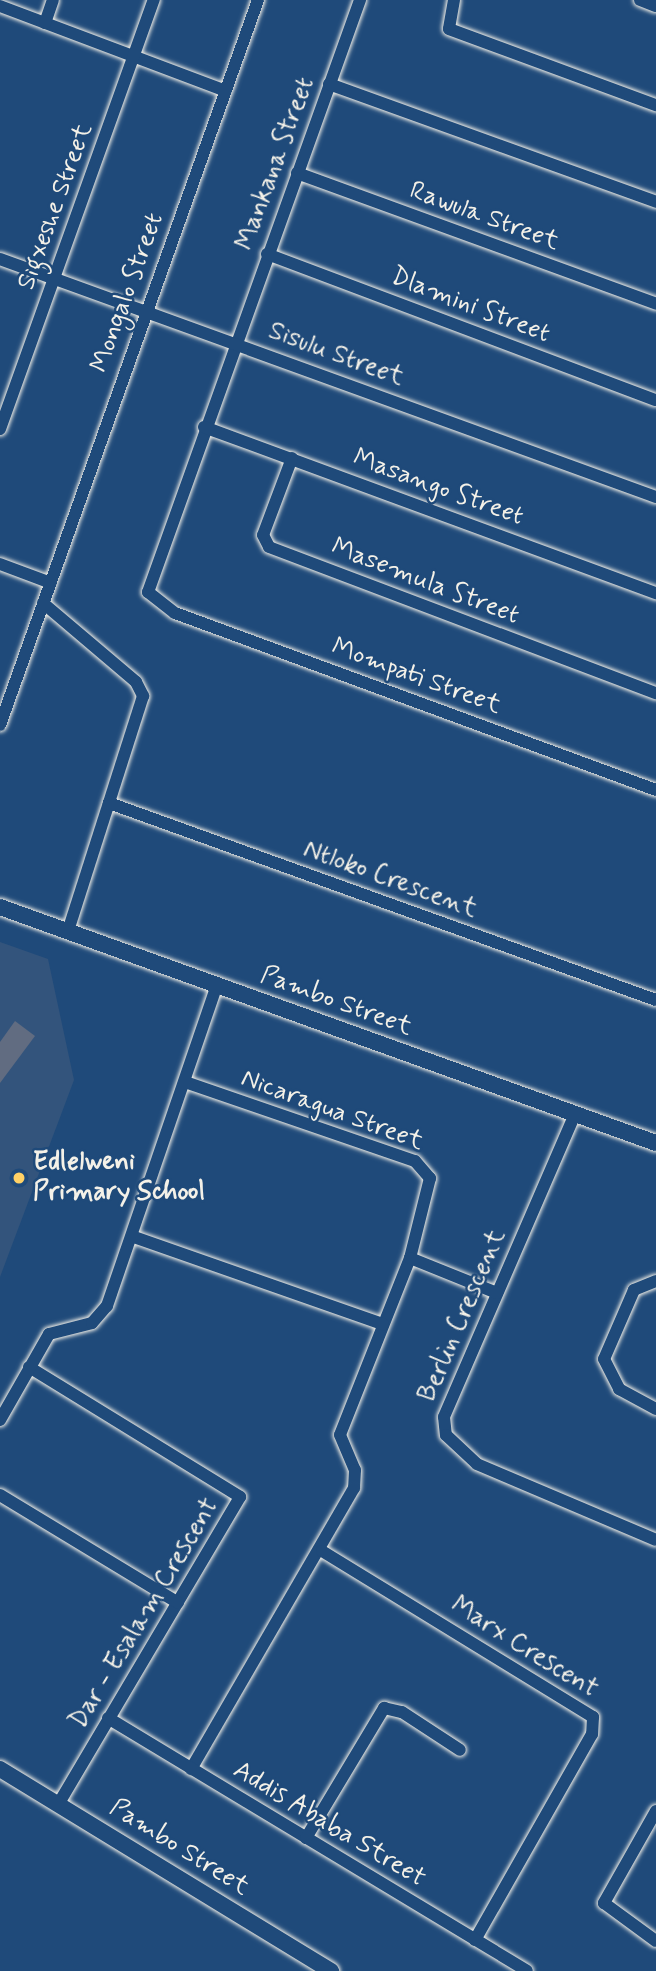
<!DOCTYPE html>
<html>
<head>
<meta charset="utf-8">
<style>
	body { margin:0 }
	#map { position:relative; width:656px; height:1971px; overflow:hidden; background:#1f4a7a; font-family:Mynerve,sans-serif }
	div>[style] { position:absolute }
	.built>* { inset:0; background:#33547c }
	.building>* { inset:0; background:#616c81 }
	.roads { filter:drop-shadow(0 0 2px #f4f1e8) drop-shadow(0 0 2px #f4f1e8) }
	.minor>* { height:12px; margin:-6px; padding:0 6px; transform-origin:6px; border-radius:6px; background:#1f4a7a }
	.tertiary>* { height:16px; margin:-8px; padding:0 8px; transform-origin:8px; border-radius:8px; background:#1f4a7a }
	.dots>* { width:19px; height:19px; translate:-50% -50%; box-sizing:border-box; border:4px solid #1f4a7a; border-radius:50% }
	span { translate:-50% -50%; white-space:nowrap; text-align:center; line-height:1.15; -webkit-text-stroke:5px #1f4a7a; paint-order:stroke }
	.street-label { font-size:26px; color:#f4f1e8 }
	.poi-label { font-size:26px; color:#f4f1e8; font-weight:700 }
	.left { translate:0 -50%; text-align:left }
</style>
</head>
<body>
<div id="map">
	<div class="built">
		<i style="clip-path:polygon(0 942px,48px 959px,74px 1080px,0 1277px)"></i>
	</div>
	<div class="building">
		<i style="clip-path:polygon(15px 1021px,35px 1036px,0 1083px,0 1042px)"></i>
	</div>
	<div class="roads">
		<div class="minor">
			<i style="left:360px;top:0;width:629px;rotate:109.7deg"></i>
			<i style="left:148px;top:592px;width:34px;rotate:38deg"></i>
			<i style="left:175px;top:613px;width:513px;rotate:20.2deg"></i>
			<i style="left:454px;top:0;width:29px;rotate:100deg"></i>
			<i style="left:449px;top:29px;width:221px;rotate:20.2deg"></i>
			<i style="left:640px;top:0;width:17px;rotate:21deg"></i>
			<i style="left:0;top:6px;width:241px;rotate:20.6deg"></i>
			<i style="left:45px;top:23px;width:24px;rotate:-71deg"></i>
			<i style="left:329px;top:84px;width:348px;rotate:19.8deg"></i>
			<i style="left:297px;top:173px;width:382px;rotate:20deg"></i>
			<i style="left:267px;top:254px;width:415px;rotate:20.6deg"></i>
			<i style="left:0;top:259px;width:698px;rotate:19.94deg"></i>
			<i style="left:204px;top:427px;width:482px;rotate:20.2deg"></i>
			<i style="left:0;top:429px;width:456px;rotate:-70.3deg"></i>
			<i style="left:292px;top:458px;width:82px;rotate:110.6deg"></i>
			<i style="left:263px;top:535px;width:13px;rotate:63deg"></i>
			<i style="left:269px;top:547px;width:414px;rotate:20.7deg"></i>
			<i style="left:0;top:564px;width:54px;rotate:20.4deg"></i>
			<i style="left:43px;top:603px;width:122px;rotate:40.3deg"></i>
			<i style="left:136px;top:682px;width:16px;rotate:63deg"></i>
			<i style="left:143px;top:696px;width:247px;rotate:107.7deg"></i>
			<i style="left:0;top:725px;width:770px;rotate:-70.41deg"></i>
			<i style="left:109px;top:803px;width:581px;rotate:19.81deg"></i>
			<i style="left:188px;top:1083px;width:240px;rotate:19deg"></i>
			<i style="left:415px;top:1161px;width:23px;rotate:49deg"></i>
			<i style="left:430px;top:1178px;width:82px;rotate:104deg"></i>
			<i style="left:410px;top:1258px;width:190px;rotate:111.6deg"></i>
			<i style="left:340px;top:1435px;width:38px;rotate:67deg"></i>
			<i style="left:355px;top:1470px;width:18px;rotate:93deg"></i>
			<i style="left:354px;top:1488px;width:325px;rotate:120.1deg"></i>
			<i style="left:575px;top:1114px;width:330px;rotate:113.4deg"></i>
			<i style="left:444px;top:1417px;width:18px;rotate:84deg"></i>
			<i style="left:446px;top:1435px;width:42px;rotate:43.1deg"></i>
			<i style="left:477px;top:1464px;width:194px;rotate:23deg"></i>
			<i style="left:134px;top:1237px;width:264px;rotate:19.3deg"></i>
			<i style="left:410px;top:1258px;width:94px;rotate:21.9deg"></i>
			<i style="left:656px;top:1281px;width:24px;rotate:158deg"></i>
			<i style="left:634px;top:1290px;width:75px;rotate:113.5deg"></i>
			<i style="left:604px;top:1359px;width:34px;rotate:63deg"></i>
			<i style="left:619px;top:1389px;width:42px;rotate:28.4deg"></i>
			<i style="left:29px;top:1367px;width:248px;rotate:31.6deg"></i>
			<i style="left:240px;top:1497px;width:356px;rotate:120.6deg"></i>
			<i style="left:0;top:1420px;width:99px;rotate:-60.3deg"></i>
			<i style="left:49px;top:1334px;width:44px;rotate:-14.3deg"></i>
			<i style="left:92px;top:1323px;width:23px;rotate:-49deg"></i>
			<i style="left:107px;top:1306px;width:339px;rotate:-71.1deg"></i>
			<i style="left:0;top:1495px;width:208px;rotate:31.2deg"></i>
			<i style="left:322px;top:1551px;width:318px;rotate:31.5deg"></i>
			<i style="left:593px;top:1717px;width:17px;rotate:93deg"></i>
			<i style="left:592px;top:1734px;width:237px;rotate:119.6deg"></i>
			<i style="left:108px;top:1718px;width:489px;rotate:31.1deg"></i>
			<i style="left:656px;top:1811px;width:106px;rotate:119.5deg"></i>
			<i style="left:604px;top:1903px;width:64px;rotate:36.2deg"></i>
			<i style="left:306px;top:1838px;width:152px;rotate:-59deg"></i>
			<i style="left:384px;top:1708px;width:18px;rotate:13deg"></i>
			<i style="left:402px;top:1712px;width:69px;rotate:33.2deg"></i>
		</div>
		<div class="tertiary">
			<i style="left:0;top:907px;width:697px;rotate:19.79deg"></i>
			<i style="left:0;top:1769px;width:388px;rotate:31.4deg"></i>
		</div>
	</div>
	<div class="dots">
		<i style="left:19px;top:1178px;background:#ffd166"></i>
	</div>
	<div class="street-label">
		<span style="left:276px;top:164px;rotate:-70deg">Mankana Street</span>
		<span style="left:56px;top:207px;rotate:-70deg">Sigxeshe Street</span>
		<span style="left:484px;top:217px;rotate:20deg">Rawula Street</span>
		<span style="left:128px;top:293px;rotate:-70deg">Mongalo Street</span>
		<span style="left:470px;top:306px;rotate:21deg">Dlamini Street</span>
		<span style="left:336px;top:355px;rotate:20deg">Sisulu Street</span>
		<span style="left:438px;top:488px;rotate:20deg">Masango Street</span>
		<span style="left:425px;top:582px;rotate:21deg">Masemula Street</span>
		<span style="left:416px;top:677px;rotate:20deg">Mompati Street</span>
		<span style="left:390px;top:880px;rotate:20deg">Ntloko Crescent</span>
		<span style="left:336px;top:1002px;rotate:20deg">Pambo Street</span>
		<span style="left:332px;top:1111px;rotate:20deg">Nicaragua Street</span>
		<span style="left:463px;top:1316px;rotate:-67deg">Berlin Crescent</span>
		<span style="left:145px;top:1614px;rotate:-59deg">Dar - Esalam Crescent</span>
		<span style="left:524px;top:1648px;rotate:32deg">Marx Crescent</span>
		<span style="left:329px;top:1825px;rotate:31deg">Addis Ababa Street</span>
		<span style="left:179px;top:1848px;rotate:32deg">Pambo Street</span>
	</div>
	<div class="poi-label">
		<span class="left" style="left:33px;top:1178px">Edlelweni<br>Primary School</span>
	</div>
</div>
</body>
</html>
